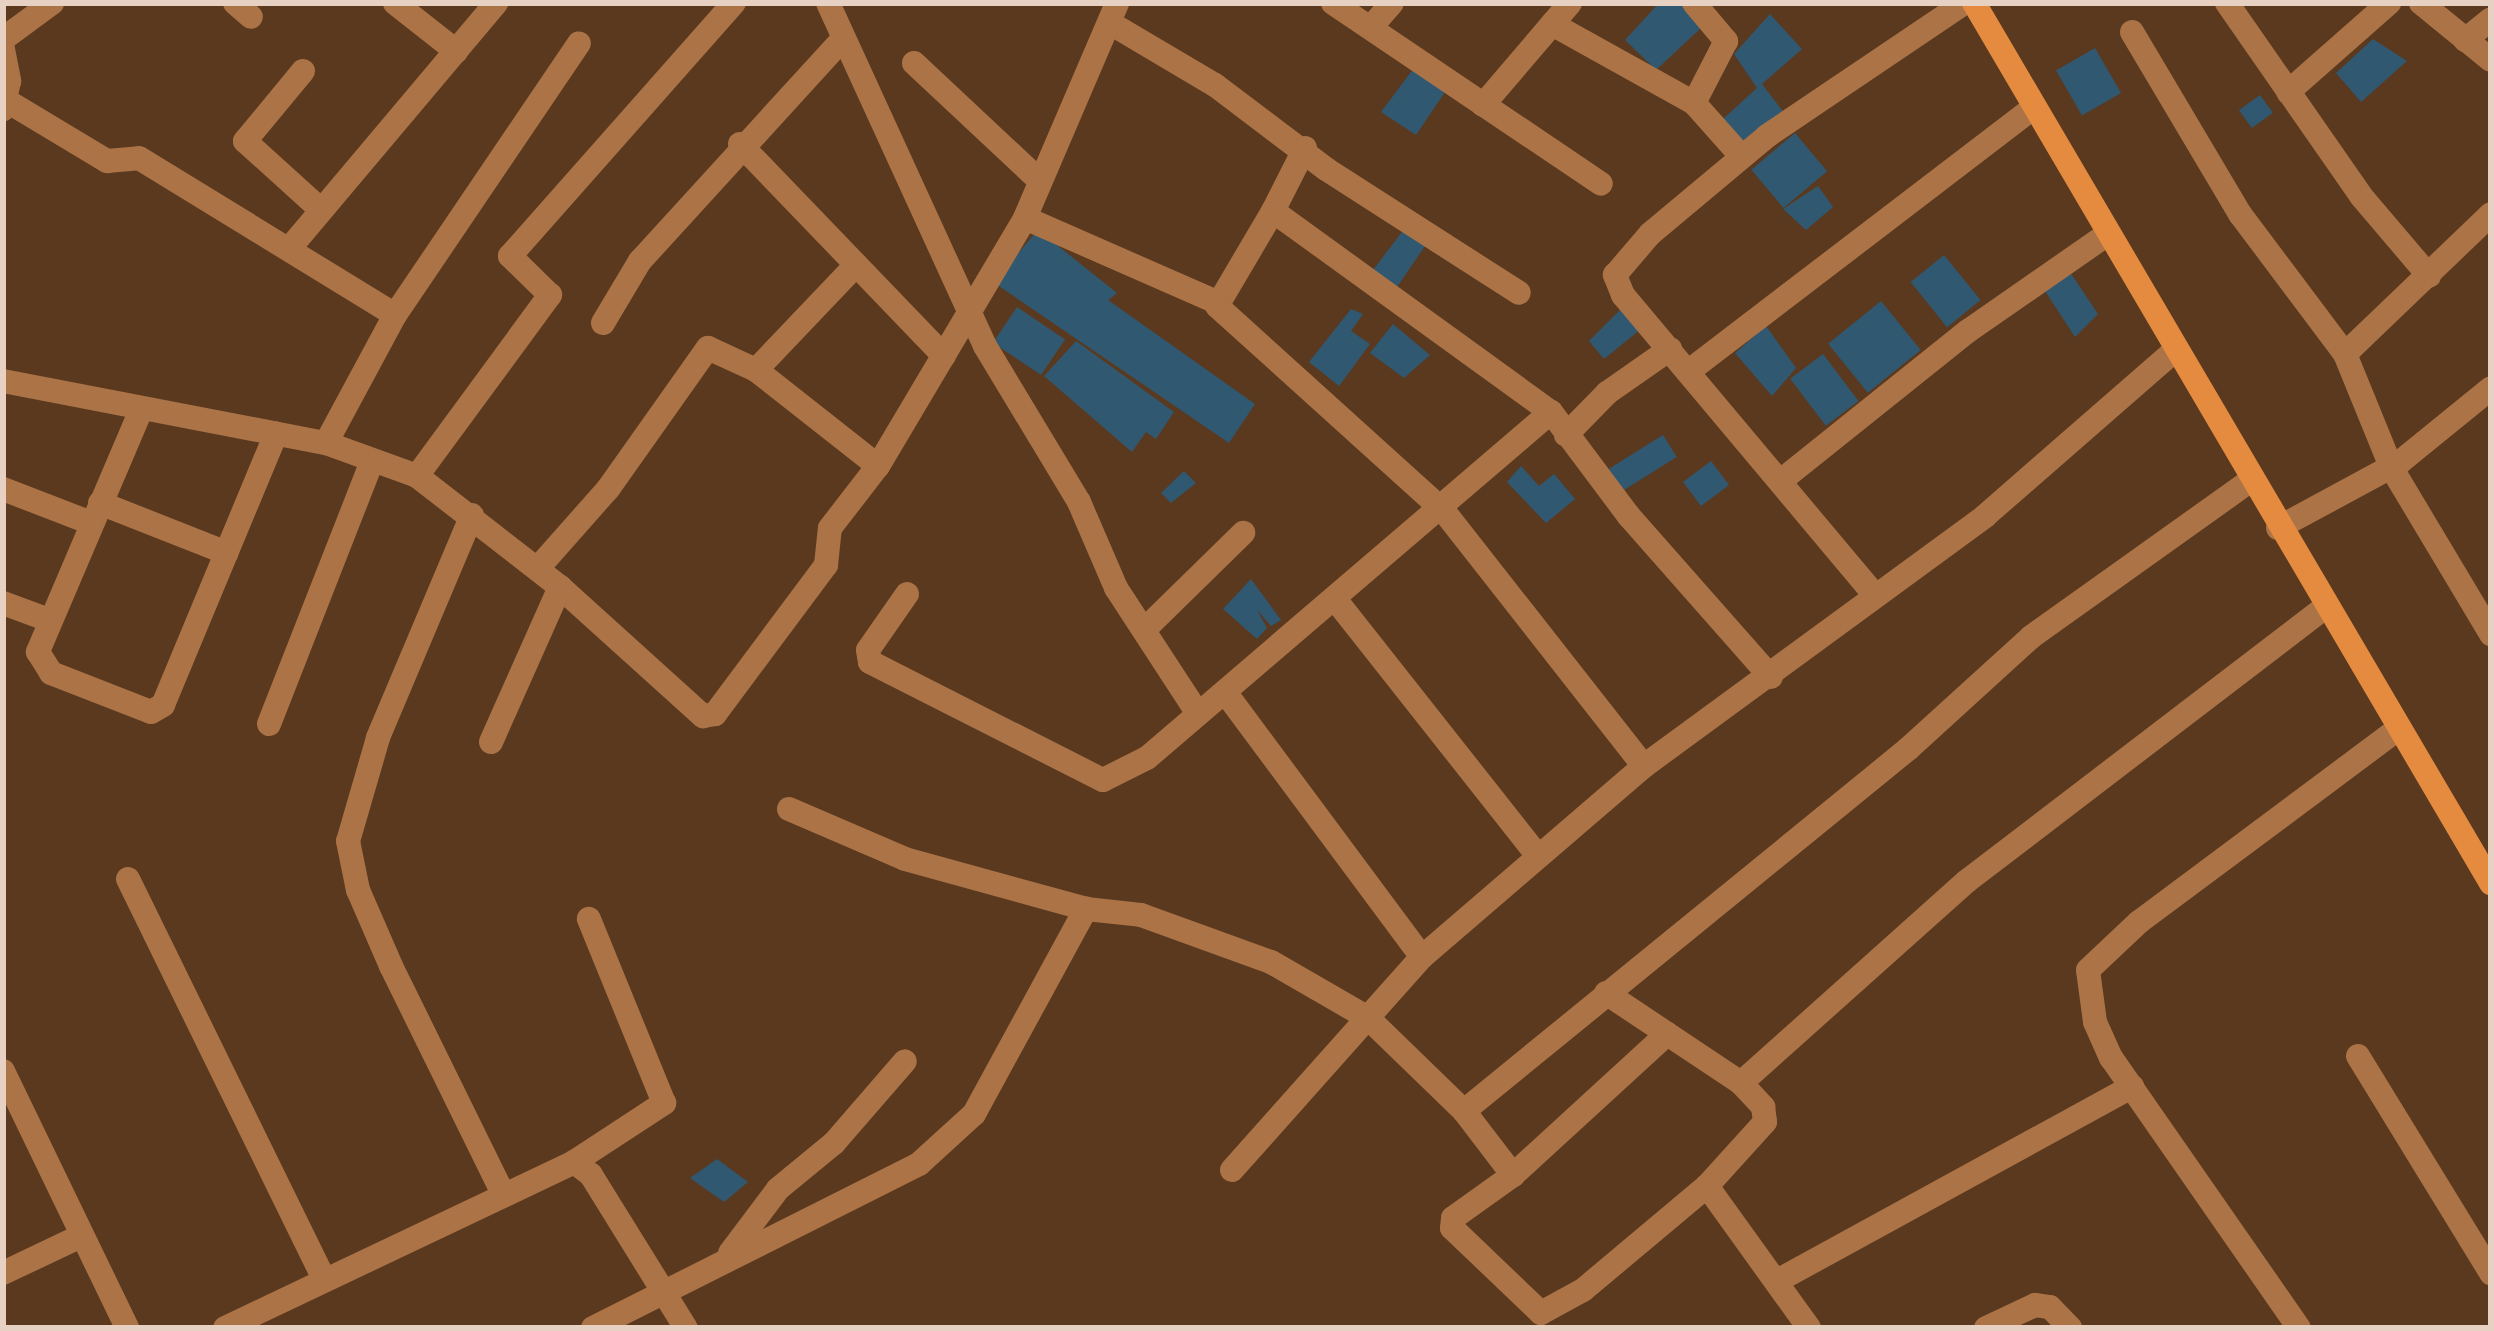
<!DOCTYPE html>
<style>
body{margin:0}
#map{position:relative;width:2494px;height:1331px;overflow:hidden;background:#5a391f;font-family:Mulish,sans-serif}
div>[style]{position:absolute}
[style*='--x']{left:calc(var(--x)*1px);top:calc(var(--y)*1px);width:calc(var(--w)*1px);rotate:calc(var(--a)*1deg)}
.building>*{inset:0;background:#305871;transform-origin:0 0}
.street>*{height:24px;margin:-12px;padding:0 12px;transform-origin:12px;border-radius:12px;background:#ab7346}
.secondary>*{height:24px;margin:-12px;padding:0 12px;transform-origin:12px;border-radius:12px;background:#e48b3f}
span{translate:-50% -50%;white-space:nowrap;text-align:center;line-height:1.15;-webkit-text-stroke:10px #4f2f14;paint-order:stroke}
.frame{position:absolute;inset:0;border:6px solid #e6d1c2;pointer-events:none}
</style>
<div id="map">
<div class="building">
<i style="clip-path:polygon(1659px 3px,1682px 3px,1702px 27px,1656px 70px,1625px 40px)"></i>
<i style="clip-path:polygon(1770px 14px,1802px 49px,1762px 84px,1785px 114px,1744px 144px,1723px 119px,1757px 88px,1734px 54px)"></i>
<i style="clip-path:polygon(2373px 39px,2407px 61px,2361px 102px,2336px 73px)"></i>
<i style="left:2095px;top:48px;width:52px;height:45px;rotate:60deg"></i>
<i style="clip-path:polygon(1417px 64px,1445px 92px,1416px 135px,1381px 112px)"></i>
<i style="left:2260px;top:95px;width:22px;height:26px;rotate:54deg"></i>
<i style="left:1795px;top:133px;width:50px;height:57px;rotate:50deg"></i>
<i style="clip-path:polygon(1818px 186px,1833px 207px,1806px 230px,1783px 209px)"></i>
<i style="clip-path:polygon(1405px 228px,1427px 243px,1397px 287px,1370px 274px)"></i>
<i style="clip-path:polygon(1038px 230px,1117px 293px,1108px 300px,1255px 404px,1229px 443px,993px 282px)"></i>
<i style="left:1944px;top:255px;width:58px;height:43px;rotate:51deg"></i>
<i style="clip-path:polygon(2070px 272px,2098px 314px,2075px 337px,2045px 291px)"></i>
<i style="left:1881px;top:301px;width:63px;height:68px;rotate:51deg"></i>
<i style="left:1017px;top:307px;width:58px;height:43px;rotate:34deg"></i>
<i style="clip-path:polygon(1622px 308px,1641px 329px,1604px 359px,1589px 341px)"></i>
<i style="clip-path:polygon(1351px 309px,1363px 314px,1351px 331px,1370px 344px,1339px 386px,1309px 362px)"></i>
<i style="clip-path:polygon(1393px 324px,1430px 355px,1404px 378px,1370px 353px)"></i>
<i style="clip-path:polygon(1766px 326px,1796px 368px,1772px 396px,1735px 353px)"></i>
<i style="clip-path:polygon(1076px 341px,1174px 412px,1156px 439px,1146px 432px,1132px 452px,1044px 376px)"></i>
<i style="left:1823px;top:354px;width:59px;height:41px;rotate:53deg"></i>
<i style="left:1663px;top:435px;width:26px;height:67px;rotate:58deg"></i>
<i style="left:1711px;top:461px;width:30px;height:35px;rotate:53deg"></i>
<i style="clip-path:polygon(1521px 466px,1539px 486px,1554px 474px,1575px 499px,1546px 523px,1507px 482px)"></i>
<i style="clip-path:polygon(1184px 471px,1196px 483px,1171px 503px,1161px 493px)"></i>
<i style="clip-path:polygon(1251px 579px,1281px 620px,1271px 626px,1257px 610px,1267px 628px,1257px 639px,1223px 609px)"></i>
<i style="clip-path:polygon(717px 1159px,748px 1182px,724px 1202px,690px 1178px)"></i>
</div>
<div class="street">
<i style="--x:235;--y:3;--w:21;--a:41"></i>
<i style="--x:395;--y:3;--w:78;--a:38.2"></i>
<i style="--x:828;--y:3;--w:377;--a:65.4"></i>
<i style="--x:985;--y:346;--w:182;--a:58.9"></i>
<i style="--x:1079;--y:502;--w:94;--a:66.7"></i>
<i style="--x:1116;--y:588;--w:150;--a:56.9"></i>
<i style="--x:1333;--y:3;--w:323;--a:34"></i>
<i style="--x:1694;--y:3;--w:50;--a:49.9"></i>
<i style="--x:1726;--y:41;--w:70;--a:117.3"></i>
<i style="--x:1694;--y:103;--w:72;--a:48.4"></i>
<i style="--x:2227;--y:3;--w:235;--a:55.2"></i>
<i style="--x:2361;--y:196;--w:105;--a:49.6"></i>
<i style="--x:2421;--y:3;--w:90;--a:39.2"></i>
<i style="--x:1110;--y:23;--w:122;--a:30.6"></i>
<i style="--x:1215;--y:85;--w:139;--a:37.1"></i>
<i style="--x:1326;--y:169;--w:229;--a:32.7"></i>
<i style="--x:1552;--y:24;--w:162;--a:29.1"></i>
<i style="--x:1372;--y:26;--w:30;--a:-49"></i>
<i style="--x:2132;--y:32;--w:212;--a:59.3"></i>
<i style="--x:2240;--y:214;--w:175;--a:53.1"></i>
<i style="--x:2345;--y:354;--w:202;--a:-43.8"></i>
<i style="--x:3;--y:39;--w:61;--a:-36.3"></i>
<i style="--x:2465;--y:40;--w:33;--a:-39"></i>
<i style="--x:3;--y:49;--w:33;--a:79"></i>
<i style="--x:9;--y:81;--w:29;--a:102"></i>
<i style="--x:914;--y:63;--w:173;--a:43.1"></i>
<i style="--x:303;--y:71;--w:91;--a:129.6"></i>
<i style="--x:245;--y:141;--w:100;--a:42.2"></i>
<i style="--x:2288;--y:92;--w:135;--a:-41.4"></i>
<i style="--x:7;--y:101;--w:117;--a:31"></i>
<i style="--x:107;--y:161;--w:32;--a:-5"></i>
<i style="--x:139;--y:158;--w:300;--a:31.5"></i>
<i style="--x:1483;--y:105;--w:134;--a:-49.5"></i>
<i style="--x:740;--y:144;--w:294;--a:46.1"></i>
<i style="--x:1305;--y:148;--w:71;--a:116.9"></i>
<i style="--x:1273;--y:211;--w:343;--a:35.9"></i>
<i style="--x:1551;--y:412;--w:129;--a:53.2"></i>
<i style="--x:1628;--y:515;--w:216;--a:48.6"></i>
<i style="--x:1273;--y:211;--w:110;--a:120.5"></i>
<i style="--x:1217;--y:306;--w:304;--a:42.1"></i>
<i style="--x:1443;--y:510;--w:325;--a:51.9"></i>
<i style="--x:1025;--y:218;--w:206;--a:23.7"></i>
<i style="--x:289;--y:249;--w:322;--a:-49.9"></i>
<i style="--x:856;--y:265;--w:145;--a:133.6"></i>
<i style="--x:756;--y:370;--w:155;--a:38.2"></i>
<i style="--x:603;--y:323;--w:72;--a:-59.2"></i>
<i style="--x:640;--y:261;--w:301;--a:-47.6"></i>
<i style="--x:2345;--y:354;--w:122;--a:67.8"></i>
<i style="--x:2391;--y:467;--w:195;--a:59.1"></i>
<i style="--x:1689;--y:371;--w:433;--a:-37.4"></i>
<i style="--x:3;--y:381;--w:329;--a:10.9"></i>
<i style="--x:326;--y:443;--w:97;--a:19.9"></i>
<i style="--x:417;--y:476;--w:181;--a:37.8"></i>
<i style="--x:560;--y:587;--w:193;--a:42.1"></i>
<i style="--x:703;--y:716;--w:12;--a:-9"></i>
<i style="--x:715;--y:714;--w:186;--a:-53.3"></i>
<i style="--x:826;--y:565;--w:37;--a:-84"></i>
<i style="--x:830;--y:528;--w:78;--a:-52.3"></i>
<i style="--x:878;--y:466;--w:288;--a:-59.3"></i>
<i style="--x:1025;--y:218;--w:234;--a:-66.8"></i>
<i style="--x:141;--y:410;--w:263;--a:113.1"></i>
<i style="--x:38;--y:652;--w:25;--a:58"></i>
<i style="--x:51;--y:673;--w:107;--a:21.3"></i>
<i style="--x:151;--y:712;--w:14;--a:-30"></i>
<i style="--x:163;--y:705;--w:294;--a:-67.4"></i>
<i style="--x:1566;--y:435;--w:59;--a:-45.7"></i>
<i style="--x:1607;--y:393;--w:77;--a:-34.9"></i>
<i style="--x:326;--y:443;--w:145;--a:-61.7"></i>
<i style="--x:395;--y:315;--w:328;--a:-55.9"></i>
<i style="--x:417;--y:476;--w:225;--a:-53.7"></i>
<i style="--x:550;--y:295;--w:56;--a:-135.7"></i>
<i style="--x:510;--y:256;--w:338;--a:-48.5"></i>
<i style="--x:1783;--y:479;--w:237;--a:-38.7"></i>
<i style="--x:1968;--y:331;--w:168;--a:-34.8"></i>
<i style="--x:3;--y:489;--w:94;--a:21.1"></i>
<i style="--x:100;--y:503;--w:136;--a:21.5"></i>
<i style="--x:472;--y:515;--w:242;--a:112.9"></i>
<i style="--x:378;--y:738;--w:107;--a:106.2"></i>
<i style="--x:348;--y:841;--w:50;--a:78.5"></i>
<i style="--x:358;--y:890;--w:83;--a:66.5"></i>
<i style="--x:391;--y:966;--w:254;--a:63.8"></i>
<i style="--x:2278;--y:528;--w:139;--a:-28.4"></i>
<i style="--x:2400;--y:462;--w:117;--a:-39.1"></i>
<i style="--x:538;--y:568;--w:106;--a:-48.5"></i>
<i style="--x:608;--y:489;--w:173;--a:-54.7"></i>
<i style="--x:708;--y:348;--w:53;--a:24.6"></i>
<i style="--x:1873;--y:593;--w:389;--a:-130"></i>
<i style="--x:1623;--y:295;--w:22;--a:-112"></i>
<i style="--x:1615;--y:275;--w:54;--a:-49.5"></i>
<i style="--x:1650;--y:234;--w:153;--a:-39.9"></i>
<i style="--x:1767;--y:136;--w:238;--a:-34"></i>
<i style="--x:907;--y:594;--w:68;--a:124.9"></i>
<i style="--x:868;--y:650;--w:12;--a:81"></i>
<i style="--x:870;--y:662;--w:261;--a:26.9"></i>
<i style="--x:1103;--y:780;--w:49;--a:-26.6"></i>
<i style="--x:1147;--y:758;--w:532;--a:-40.58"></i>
<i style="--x:1335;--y:599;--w:328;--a:51.7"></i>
<i style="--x:3;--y:603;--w:49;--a:20.3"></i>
<i style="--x:1144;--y:630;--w:139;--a:-44.4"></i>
<i style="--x:1225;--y:692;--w:330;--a:53.4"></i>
<i style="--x:269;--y:724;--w:282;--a:-68.6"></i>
<i style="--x:491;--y:742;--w:170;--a:-66"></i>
<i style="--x:789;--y:809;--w:126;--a:23.3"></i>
<i style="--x:905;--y:859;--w:188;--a:15.4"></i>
<i style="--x:1086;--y:909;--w:55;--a:6.2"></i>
<i style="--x:1141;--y:915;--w:138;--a:19.9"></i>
<i style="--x:1271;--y:962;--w:112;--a:30"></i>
<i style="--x:1368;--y:1018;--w:134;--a:44.1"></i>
<i style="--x:1464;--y:1111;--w:81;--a:52.6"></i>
<i style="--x:128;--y:879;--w:445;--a:63.9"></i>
<i style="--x:1606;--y:993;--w:162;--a:33.7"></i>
<i style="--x:1741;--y:1083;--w:33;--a:47"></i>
<i style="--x:1763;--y:1107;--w:15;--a:82"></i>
<i style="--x:1765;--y:1122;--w:86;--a:132.2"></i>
<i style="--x:1707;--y:1186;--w:162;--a:140"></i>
<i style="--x:1583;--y:1290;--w:48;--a:151.3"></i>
<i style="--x:1541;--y:1313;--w:123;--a:-136.3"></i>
<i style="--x:1452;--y:1228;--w:10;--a:-84"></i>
<i style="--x:1453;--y:1218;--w:74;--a:-35.6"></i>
<i style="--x:1513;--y:1175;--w:209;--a:-42.5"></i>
<i style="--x:2358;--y:1056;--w:255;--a:58.5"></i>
<i style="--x:3;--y:1071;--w:285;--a:64.2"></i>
<i style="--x:1741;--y:1083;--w:303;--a:-41.8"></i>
<i style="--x:1967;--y:881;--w:451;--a:-37.4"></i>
<i style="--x:1464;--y:1111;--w:573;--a:-39.19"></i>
<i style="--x:1908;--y:749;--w:166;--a:-42.3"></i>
<i style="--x:2031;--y:637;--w:269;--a:-35.5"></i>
<i style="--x:574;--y:1162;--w:108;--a:-33.2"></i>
<i style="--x:664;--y:1103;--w:199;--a:-112.2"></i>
<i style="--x:1232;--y:1170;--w:285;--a:-48.3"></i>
<i style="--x:1422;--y:957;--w:293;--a:-40.7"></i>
<i style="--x:1644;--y:766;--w:423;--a:-36.2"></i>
<i style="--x:1985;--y:516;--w:251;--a:-41.1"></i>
<i style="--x:1707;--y:1186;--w:175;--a:54.3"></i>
<i style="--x:730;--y:1253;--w:80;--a:-53.1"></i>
<i style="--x:778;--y:1189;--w:72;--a:-39.4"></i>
<i style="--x:834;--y:1143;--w:108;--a:-49.1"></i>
<i style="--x:3;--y:1273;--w:86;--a:-25.4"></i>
<i style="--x:1777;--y:1281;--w:405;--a:-28.7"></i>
<i style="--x:225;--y:1328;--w:386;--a:-25.4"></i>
<i style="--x:574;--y:1162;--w:21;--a:37"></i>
<i style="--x:591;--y:1175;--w:180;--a:58.2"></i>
<i style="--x:593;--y:1328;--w:365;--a:-26.7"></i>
<i style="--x:919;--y:1164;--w:74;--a:-42.3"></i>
<i style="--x:974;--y:1114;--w:234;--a:-61.4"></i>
<i style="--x:1986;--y:1328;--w:54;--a:-25.1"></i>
<i style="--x:2035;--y:1305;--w:15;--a:8"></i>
<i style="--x:2050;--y:1307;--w:29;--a:46"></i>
<i style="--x:2299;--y:1328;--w:329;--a:-124.8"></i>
<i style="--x:2111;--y:1058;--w:39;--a:-114"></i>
<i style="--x:2095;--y:1022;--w:52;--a:-97.7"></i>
<i style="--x:2088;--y:970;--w:70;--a:-43.3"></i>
<i style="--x:2139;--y:922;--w:323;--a:-36.7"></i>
</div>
<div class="secondary">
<i style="--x:1974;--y:3;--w:1021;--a:59.57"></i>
</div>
<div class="frame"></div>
</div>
